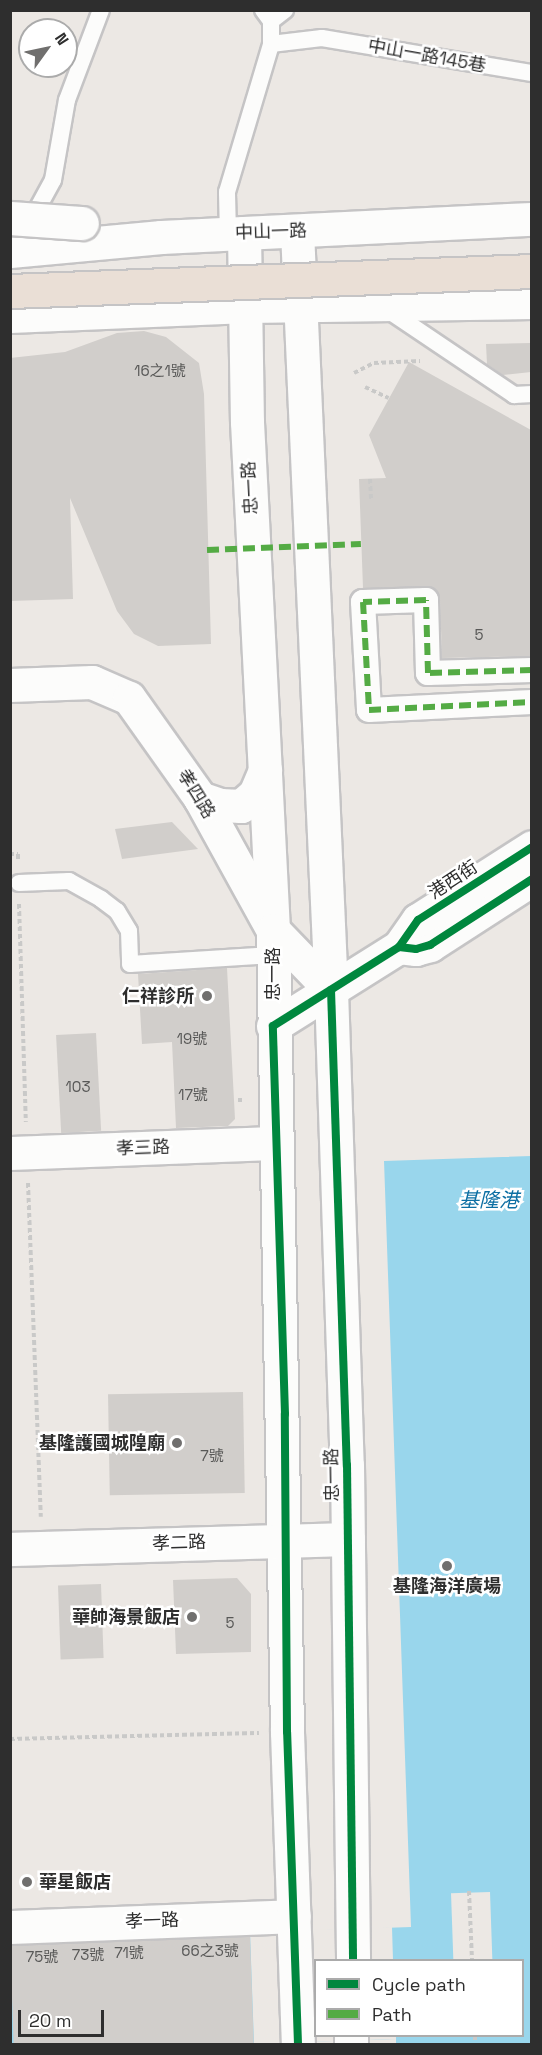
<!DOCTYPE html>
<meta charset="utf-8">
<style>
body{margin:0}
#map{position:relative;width:542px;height:2055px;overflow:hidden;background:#ece8e4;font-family:"Space Grotesk","Noto Sans TC",sans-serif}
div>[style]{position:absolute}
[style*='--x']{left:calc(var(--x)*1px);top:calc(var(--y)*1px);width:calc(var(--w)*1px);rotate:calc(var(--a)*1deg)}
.water>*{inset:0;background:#99d6ec}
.pier>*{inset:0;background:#ece8e4;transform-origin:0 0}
.building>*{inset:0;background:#d1cecb;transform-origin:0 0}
.path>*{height:4px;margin-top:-2px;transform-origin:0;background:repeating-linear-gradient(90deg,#c9c9c8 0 4.5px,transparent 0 7.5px)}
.roads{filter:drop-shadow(2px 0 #c5c4c5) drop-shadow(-2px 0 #c5c4c5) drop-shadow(0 2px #c5c4c5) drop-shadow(0 -2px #c5c4c5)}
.service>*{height:16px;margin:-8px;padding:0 8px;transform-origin:8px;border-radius:8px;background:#fcfcfb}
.pedestrian>*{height:24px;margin:-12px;padding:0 12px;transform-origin:12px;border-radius:12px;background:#fcfcfb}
.minor>*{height:33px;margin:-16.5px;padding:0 16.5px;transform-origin:16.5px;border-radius:16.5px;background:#fcfcfb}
.tertiary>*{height:33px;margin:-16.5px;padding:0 16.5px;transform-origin:16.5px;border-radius:16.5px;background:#fcfcfb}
.bridges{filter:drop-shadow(2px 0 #c5c4c5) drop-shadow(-2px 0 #c5c4c5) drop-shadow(0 2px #c5c4c5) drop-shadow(0 -2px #c5c4c5)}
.tertiary-bridge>*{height:33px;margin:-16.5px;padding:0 16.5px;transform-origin:16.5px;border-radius:16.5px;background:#fcfcfb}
.motorway-bridge>*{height:33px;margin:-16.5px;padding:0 16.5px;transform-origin:16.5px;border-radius:16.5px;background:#eadfd6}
.quiet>*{height:6px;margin-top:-3px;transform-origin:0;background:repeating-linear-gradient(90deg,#54ab44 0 12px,transparent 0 18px)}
.cycleway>*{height:8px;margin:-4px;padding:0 4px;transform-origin:4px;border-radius:4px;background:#00873e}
.dots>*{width:16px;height:16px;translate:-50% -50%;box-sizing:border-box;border:3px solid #fff;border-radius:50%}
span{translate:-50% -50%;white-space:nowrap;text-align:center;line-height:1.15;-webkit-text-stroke:5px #fff;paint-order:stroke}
.number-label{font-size:15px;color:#585857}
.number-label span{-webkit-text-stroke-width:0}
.street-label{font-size:18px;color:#2e2e2e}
.poi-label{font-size:18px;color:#2e2e2e;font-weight:700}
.right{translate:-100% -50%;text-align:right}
.left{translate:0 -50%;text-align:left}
.water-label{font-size:20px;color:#0d6fa3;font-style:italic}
.frame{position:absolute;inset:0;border:12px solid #2e2e2e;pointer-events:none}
.legend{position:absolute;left:314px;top:1959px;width:210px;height:78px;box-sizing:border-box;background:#fff;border:2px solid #ababab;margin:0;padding:8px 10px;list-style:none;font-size:18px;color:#2e2e2e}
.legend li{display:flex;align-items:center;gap:12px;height:30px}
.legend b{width:30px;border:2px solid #ababab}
.north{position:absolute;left:18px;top:18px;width:60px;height:60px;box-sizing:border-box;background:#fff;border:2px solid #ababab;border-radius:50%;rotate:57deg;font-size:16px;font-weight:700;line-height:24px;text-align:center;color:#2e2e2e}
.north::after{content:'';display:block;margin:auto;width:21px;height:27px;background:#706f6e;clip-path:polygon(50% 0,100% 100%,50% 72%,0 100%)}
.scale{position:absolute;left:18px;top:2010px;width:86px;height:27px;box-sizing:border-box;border:3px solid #2e2e2e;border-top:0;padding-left:8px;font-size:18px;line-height:21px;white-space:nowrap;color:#2e2e2e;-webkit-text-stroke:4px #fff;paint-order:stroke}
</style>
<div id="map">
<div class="water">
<i style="clip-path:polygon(evenodd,531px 1156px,531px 2044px,396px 2044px,396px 2039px,241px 2044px,11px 2044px,10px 1941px,411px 1927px,384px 1161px,531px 1156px,316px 1960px,522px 1960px,522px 2036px,316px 2036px,316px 1960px)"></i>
</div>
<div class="pier">
<i style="left:490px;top:1892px;width:68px;height:39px;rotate:88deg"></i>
<i style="clip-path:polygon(392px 1927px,393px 1960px,316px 1960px,316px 2036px,396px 2036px,396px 2039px,254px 2044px,250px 1932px)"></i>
</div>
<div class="building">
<i style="clip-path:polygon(144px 331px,166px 337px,199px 363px,204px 394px,211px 644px,158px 646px,134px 634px,117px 611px,70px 498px,73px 599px,10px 601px,10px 358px,65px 352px,117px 333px)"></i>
<i style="clip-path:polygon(531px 343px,531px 372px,503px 375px,487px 364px,486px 344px)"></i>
<i style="clip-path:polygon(409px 362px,531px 430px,531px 656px,442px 658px,440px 600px,433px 588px,363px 588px,359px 479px,386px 478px,369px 435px)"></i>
<i style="clip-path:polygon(172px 822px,198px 849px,122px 859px,115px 829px)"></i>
<i style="clip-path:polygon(227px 968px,235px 1119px,228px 1126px,176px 1128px,172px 1042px,142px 1044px,138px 974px)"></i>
<i style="left:96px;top:1033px;width:98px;height:40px;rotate:87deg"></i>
<i style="left:243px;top:1392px;width:101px;height:135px;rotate:89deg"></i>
<i style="clip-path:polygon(237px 1578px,251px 1594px,251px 1652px,176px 1654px,173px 1580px)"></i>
<i style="left:101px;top:1584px;width:74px;height:43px;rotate:88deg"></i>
<i style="left:250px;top:1936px;width:108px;height:240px;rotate:88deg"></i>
</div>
<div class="path">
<i style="--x:354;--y:373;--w:22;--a:-27"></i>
<i style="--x:374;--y:363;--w:46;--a:-2.5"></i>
<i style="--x:365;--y:387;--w:26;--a:25"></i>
<i style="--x:370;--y:479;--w:22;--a:87"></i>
<i style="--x:10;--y:854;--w:8;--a:0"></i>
<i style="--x:18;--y:854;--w:7;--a:90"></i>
<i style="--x:19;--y:904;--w:218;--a:88.2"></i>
<i style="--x:240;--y:1098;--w:4;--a:90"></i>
<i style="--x:28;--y:1183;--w:334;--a:87.8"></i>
<i style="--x:10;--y:1739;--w:249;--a:-1.4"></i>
<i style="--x:469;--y:1891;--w:69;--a:87.5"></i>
<i style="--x:475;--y:2036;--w:8;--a:90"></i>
</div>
<div class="roads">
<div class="service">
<i style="--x:263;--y:10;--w:14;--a:54"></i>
<i style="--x:271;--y:21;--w:18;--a:-38"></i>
<i style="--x:271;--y:21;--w:23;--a:90"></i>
<i style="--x:271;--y:44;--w:51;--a:-6.7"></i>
<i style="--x:322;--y:38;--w:213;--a:9.5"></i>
<i style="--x:29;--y:224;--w:50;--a:-61.4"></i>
<i style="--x:53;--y:180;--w:81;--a:-80.1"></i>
<i style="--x:67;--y:100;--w:96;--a:-69.3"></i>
<i style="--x:228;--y:234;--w:42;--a:-91.4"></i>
<i style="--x:227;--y:192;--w:154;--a:-73.4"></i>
<i style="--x:385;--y:308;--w:156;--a:34"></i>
<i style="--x:514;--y:395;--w:18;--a:-3"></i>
<i style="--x:19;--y:883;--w:50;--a:-2.3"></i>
<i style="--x:69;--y:881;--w:37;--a:29"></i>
<i style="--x:101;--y:899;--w:20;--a:37"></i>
<i style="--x:117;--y:911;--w:23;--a:59"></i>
<i style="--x:129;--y:931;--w:33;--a:88"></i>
<i style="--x:130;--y:964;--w:143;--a:-3.6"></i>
</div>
<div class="pedestrian">
<i style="--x:532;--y:670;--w:104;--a:178.3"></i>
<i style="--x:428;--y:673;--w:73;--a:-91.6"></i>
<i style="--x:426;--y:600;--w:63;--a:178.2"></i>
<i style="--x:363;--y:602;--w:108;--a:86.8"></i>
<i style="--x:369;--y:710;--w:163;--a:-2.8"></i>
</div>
<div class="minor">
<i style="--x:10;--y:685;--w:82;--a:-2.1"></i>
<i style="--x:92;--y:682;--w:40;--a:23.4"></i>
<i style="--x:129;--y:698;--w:123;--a:54.6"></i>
<i style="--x:200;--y:798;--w:151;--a:61.1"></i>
<i style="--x:273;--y:930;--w:83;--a:46"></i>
<i style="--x:10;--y:1153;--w:266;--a:-2.2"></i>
<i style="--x:10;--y:1927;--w:284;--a:-2.2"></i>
</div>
<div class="tertiary">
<i style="--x:297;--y:231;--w:760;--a:87.44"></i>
<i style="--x:331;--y:990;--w:475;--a:88.1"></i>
<i style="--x:347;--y:1465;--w:495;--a:89.3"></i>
<i style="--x:244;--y:233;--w:189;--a:89.1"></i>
<i style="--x:247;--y:422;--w:509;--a:87.07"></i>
<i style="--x:273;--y:930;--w:802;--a:89"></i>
<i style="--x:287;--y:1732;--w:312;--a:88"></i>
<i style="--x:10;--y:251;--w:152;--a:-5.3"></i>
<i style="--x:161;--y:237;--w:371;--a:-2.8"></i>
<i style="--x:10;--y:316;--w:237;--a:-2.4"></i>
<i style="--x:247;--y:306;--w:285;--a:-0.8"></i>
<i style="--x:200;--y:798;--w:21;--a:19"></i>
<i style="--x:220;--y:805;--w:21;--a:3"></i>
<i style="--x:241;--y:806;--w:18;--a:-41"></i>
<i style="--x:255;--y:794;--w:26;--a:-67"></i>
<i style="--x:399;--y:947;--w:17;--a:7"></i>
<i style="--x:416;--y:949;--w:15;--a:-16"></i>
<i style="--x:430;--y:945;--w:121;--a:-32.9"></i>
<i style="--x:273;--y:1026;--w:149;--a:-32.1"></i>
<i style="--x:399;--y:947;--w:33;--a:-55"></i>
<i style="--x:418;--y:920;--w:135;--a:-32.6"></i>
<i style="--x:10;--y:1549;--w:338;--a:-1.7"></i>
<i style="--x:351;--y:2044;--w:8;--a:-90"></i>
</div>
</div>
<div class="bridges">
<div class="tertiary-bridge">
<i style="--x:10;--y:218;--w:72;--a:4"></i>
</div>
<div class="motorway-bridge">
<i style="--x:10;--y:291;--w:522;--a:-2.19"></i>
</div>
</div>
<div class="quiet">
<i style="--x:207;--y:550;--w:154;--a:-2.2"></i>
<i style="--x:532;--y:670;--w:104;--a:178.3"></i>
<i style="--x:428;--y:673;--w:73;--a:-91.6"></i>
<i style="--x:426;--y:600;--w:63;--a:178.2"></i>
<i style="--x:363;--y:602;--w:108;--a:86.8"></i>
<i style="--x:369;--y:710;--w:163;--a:-2.8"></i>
</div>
<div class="cycleway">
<i style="--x:399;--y:947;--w:17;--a:7"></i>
<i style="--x:416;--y:949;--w:15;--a:-16"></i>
<i style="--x:430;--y:945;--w:121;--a:-32.9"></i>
<i style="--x:331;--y:990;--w:475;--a:88.1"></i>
<i style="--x:347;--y:1465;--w:495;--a:89.3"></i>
<i style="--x:298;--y:2044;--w:312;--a:-92"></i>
<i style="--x:287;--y:1732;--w:318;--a:-90.4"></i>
<i style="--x:285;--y:1414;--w:388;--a:-91.8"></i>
<i style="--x:273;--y:1026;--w:149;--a:-32.1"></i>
<i style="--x:399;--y:947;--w:33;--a:-55"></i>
<i style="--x:418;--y:920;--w:135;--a:-32.6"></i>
</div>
<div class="dots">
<i style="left:207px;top:996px;background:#706f6e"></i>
<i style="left:177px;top:1443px;background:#706f6e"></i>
<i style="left:447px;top:1566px;background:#706f6e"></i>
<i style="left:192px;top:1617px;background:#706f6e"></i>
<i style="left:27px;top:1882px;background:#706f6e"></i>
</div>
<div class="number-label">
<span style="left:160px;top:371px">16之1號</span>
<span style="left:479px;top:635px">5</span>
<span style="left:192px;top:1039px">19號</span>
<span style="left:78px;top:1087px">103</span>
<span style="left:193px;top:1095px">17號</span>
<span style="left:212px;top:1456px">7號</span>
<span style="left:230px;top:1623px">5</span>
<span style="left:210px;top:1951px">66之3號</span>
<span style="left:129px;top:1953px">71號</span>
<span style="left:88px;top:1955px">73號</span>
<span style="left:42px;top:1957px">75號</span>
</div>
<div class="street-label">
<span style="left:427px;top:56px;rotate:10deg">中山一路145巷</span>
<span style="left:271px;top:232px;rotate:-2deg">中山一路</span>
<span style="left:250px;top:488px;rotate:-93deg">忠一路</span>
<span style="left:196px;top:794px;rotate:58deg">孝四路</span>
<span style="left:453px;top:880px;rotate:-33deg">港西街</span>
<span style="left:273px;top:974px;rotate:-90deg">忠一路</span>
<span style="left:143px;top:1148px;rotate:-2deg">孝三路</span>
<span style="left:332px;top:1475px;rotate:-91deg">忠一路</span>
<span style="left:179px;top:1543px;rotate:-2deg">孝二路</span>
<span style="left:152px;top:1921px;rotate:-2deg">孝一路</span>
</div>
<div class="poi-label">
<span class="right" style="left:194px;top:996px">仁祥診所</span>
<span class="right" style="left:165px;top:1443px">基隆護國城隍廟</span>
<span style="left:447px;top:1586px">基隆海洋廣場</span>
<span class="right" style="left:180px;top:1617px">華帥海景飯店</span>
<span class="left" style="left:39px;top:1882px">華星飯店</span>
</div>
<div class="water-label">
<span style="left:489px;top:1200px">基隆港</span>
</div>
<div class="frame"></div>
<ul class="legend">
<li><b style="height:8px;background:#00873e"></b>Cycle path</li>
<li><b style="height:8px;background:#54ab44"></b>Path</li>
</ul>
<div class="north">N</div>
<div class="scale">20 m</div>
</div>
